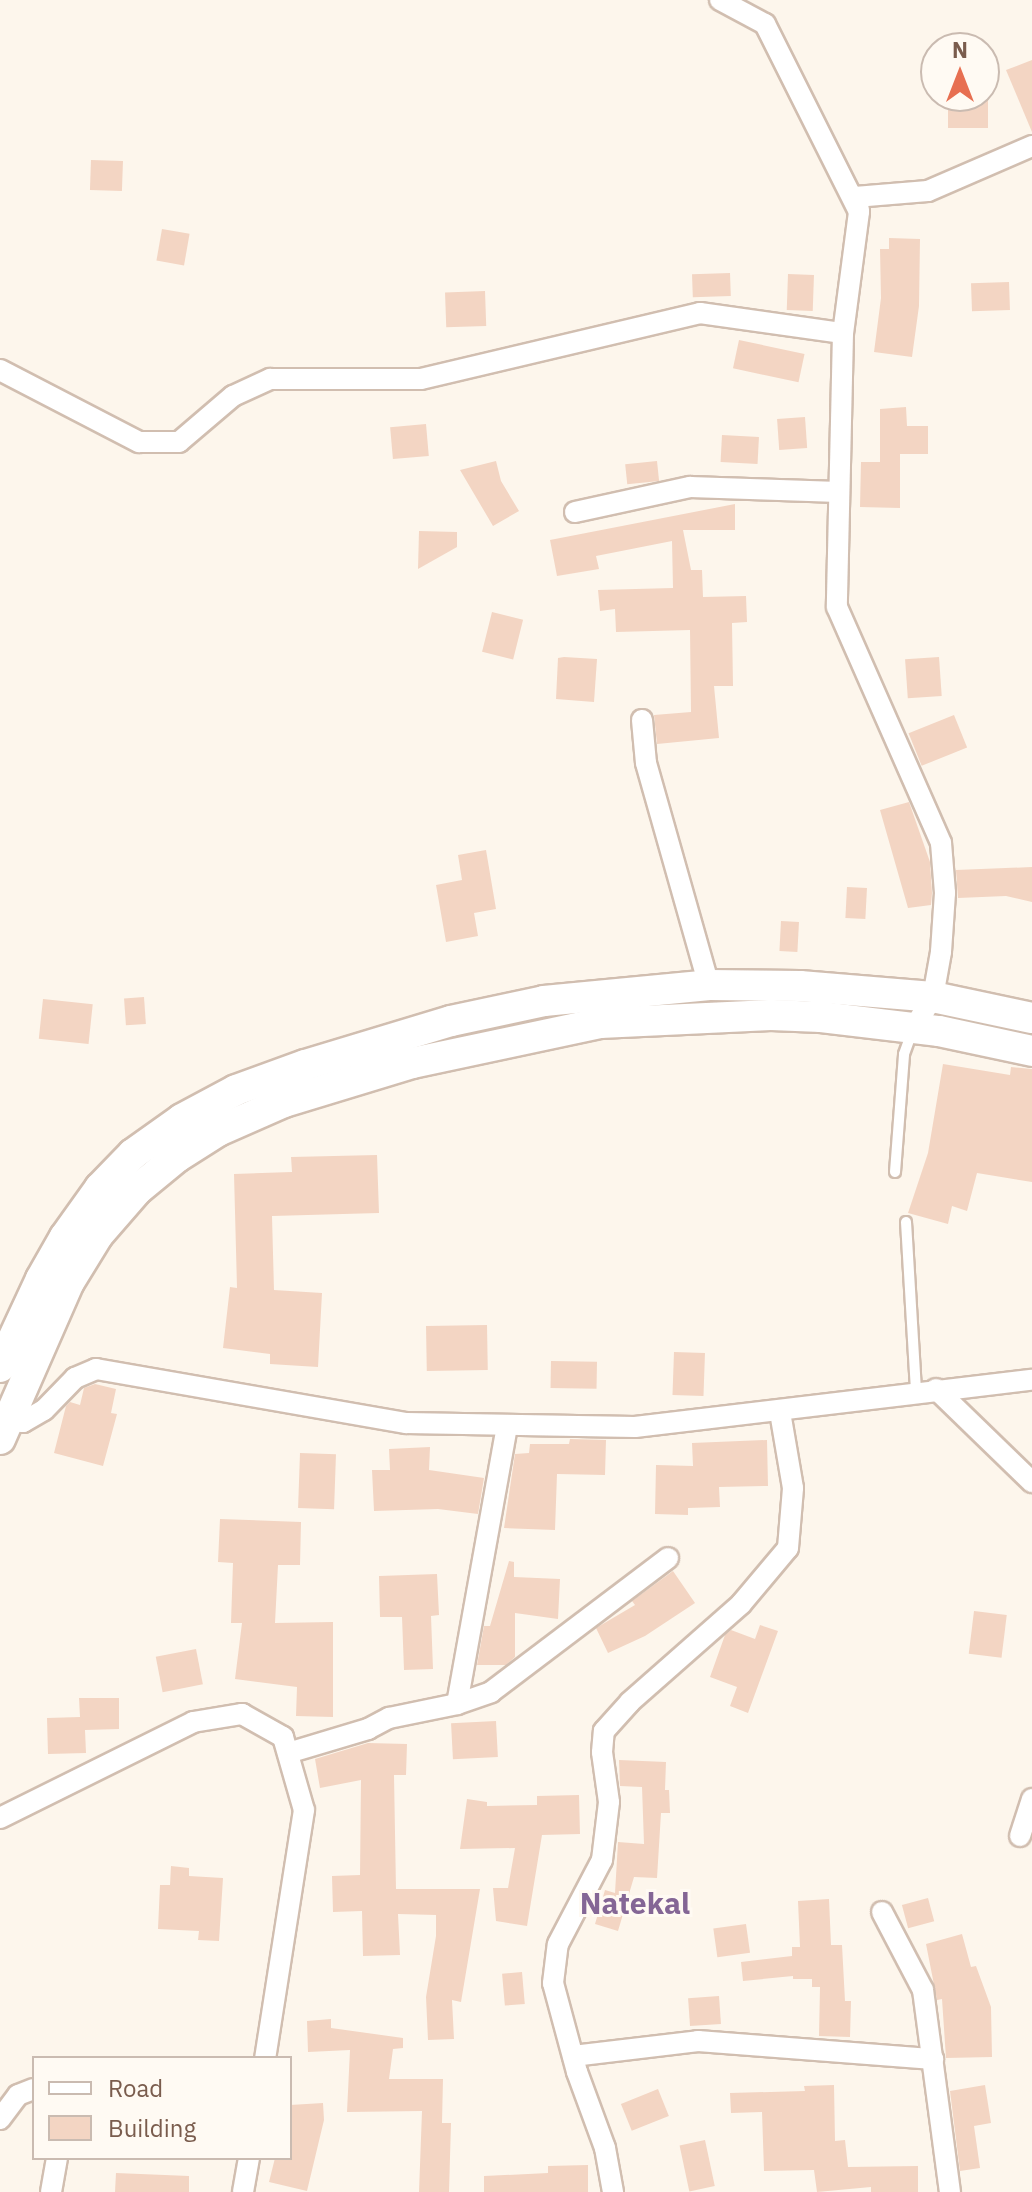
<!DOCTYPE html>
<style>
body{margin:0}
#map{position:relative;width:1032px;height:2192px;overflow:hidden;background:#fdf6ec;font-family:"IBM Plex Sans",sans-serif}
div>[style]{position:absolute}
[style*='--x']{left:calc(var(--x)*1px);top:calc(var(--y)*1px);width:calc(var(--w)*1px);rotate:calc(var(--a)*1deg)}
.building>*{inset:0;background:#f3d5c3;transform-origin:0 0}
.roads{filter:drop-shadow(2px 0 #d1beb0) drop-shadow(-2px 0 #d1beb0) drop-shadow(0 2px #d1beb0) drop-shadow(0 -2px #d1beb0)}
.lane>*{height:10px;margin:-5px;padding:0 5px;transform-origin:5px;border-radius:5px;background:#fff}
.street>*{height:20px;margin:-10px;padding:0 10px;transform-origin:10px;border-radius:10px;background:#fff}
.secondary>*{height:30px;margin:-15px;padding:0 15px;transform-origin:15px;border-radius:15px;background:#fff}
span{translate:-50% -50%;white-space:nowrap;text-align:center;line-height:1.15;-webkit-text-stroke:6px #fffaf3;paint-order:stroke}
.quarter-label{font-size:30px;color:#846695;font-weight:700}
.legend{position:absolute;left:32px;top:2056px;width:260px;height:104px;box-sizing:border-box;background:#fffaf3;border:2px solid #cabbb1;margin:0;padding:10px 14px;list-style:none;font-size:24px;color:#7a5c4d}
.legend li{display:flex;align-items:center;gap:16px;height:40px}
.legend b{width:40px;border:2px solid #cabbb1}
.north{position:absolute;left:920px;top:32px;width:80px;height:80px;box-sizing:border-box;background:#fffaf3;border:2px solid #cabbb1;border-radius:50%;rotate:0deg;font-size:22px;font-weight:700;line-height:32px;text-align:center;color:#7a5c4d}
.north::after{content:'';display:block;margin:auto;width:28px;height:36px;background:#e76f51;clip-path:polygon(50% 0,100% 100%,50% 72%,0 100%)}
</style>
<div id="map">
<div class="building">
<i style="clip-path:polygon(1032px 60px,1032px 132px,1006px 70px)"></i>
<i style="left:948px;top:96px;width:40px;height:32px"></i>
<i style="left:91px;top:160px;width:32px;height:30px;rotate:2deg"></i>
<i style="left:162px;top:229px;width:28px;height:32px;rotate:10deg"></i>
<i style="clip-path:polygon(889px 238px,920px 239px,919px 306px,912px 357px,874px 352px,881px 298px,880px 249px,889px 249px)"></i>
<i style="left:730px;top:273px;width:23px;height:38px;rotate:88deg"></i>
<i style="left:788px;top:274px;width:26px;height:36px;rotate:2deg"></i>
<i style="left:1009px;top:282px;width:28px;height:38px;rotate:88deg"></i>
<i style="left:485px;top:291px;width:35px;height:40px;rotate:88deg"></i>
<i style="left:739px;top:340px;width:67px;height:29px;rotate:12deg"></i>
<i style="clip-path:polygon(906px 407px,907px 426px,928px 426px,928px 454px,900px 454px,900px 508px,860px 507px,861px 462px,880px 462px,880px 409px)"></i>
<i style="left:805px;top:417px;width:31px;height:28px;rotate:86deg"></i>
<i style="left:426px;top:424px;width:32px;height:36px;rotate:85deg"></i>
<i style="left:722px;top:435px;width:37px;height:27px;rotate:3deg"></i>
<i style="clip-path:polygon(496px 461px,501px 481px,519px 511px,493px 526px,460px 470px)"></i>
<i style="left:657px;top:461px;width:20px;height:32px;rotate:84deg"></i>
<i style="clip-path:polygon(735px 504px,735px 530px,683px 530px,691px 570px,702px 570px,703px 597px,746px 596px,747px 622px,732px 623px,733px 686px,714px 686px,719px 738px,657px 744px,654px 715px,691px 712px,690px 630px,616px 632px,615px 609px,600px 611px,598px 590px,673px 588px,672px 541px,596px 556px,599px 569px,557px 576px,550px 540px)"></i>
<i style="clip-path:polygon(419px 531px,457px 532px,457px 547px,418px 569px)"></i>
<i style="left:492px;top:612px;width:32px;height:41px;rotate:14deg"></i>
<i style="clip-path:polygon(564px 657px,597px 659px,594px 702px,556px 699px,558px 658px)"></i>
<i style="left:939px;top:657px;width:39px;height:34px;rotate:86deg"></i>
<i style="left:954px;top:715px;width:35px;height:49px;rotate:68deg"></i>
<i style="clip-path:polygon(909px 802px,930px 862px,932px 893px,931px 905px,908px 908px,880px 810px)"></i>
<i style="clip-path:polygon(486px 850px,496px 909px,474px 913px,478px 936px,446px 942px,436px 885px,462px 880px,458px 855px)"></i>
<i style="clip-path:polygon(1032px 867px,1032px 902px,1006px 896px,958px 898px,956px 870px)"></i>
<i style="left:847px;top:887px;width:20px;height:31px;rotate:3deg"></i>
<i style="left:781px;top:921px;width:18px;height:30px;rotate:3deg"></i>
<i style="left:144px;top:997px;width:27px;height:20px;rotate:86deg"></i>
<i style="left:43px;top:999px;width:50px;height:40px;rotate:6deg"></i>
<i style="clip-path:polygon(943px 1064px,1010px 1075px,1011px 1067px,1032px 1069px,1032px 1182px,977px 1173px,967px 1211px,952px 1206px,948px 1224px,908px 1213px,928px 1153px)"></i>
<i style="clip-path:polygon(377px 1155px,379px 1213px,272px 1216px,274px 1290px,322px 1293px,318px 1367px,270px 1364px,270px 1354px,223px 1348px,230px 1287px,237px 1288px,234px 1174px,292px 1172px,291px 1157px)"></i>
<i style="left:487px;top:1325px;width:45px;height:61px;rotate:89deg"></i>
<i style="left:674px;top:1352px;width:31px;height:43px;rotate:2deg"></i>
<i style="left:551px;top:1361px;width:46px;height:27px;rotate:1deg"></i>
<i style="clip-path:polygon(95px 1384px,116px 1389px,111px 1413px,117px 1414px,103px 1466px,54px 1453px,66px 1406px,70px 1402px,80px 1405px,84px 1388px)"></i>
<i style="clip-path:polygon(570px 1439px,606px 1440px,605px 1475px,557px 1474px,555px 1530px,504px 1528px,515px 1454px,529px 1453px,530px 1444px,569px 1444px)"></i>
<i style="clip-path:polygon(767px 1440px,768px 1486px,719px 1487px,720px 1507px,688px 1508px,688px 1515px,655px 1514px,656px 1465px,693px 1466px,692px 1443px)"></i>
<i style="clip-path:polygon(430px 1447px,429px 1470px,484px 1478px,478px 1514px,438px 1509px,374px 1511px,372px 1470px,390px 1470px,389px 1449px)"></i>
<i style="left:300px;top:1453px;width:36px;height:55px;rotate:2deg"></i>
<i style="clip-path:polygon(220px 1519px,301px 1522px,300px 1565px,278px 1565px,275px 1623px,333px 1622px,333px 1717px,296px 1716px,297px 1687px,235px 1679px,242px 1623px,231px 1623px,233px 1563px,218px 1562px)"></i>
<i style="clip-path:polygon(509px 1561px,514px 1562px,514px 1577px,560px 1579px,558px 1619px,515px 1613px,515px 1657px,506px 1665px,477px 1665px,484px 1626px,490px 1626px)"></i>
<i style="clip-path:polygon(673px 1571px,695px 1603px,645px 1636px,608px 1653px,596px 1628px,635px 1605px,632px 1601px)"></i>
<i style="clip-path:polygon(437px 1574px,439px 1615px,431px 1616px,433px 1669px,404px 1670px,402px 1617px,380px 1617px,379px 1576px)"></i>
<i style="left:974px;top:1611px;width:33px;height:43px;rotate:7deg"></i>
<i style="clip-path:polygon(760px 1625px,778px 1631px,748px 1713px,730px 1706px,737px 1687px,710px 1677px,725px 1635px,731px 1630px,755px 1639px)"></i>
<i style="left:196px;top:1649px;width:36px;height:41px;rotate:79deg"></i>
<i style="clip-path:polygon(79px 1698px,119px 1698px,119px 1729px,85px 1730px,86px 1753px,48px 1754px,47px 1718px,80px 1717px)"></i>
<i style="left:496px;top:1721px;width:36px;height:45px;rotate:87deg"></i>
<i style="clip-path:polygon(368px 1743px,407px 1744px,406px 1775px,394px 1775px,396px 1889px,480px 1889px,461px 2002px,452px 2000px,454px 2039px,428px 2040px,426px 1997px,436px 1936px,436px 1915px,398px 1914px,400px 1955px,363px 1956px,362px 1911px,333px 1912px,332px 1876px,360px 1875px,361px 1780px,320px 1788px,315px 1759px)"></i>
<i style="clip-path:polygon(619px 1760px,666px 1762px,665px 1790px,669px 1790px,670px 1813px,661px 1813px,657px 1878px,634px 1877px,618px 1931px,595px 1924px,605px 1890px,615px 1893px,618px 1842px,644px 1844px,642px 1787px,620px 1786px)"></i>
<i style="clip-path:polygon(579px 1795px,580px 1834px,542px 1835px,527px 1926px,496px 1921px,493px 1888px,508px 1888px,515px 1848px,460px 1849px,467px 1799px,487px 1802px,487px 1806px,537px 1805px,537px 1796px)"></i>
<i style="clip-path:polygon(171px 1866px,189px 1868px,189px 1876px,223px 1878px,219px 1941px,198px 1940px,199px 1931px,158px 1929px,160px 1885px,170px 1885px)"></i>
<i style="left:928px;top:1898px;width:24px;height:27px;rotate:75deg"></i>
<i style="clip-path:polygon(829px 1899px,831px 1945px,842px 1945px,845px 2001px,851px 2001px,850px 2037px,819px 2036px,820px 1987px,812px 1987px,812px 1979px,793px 1979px,793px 1976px,743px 1981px,741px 1962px,792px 1956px,792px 1947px,800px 1947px,798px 1901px)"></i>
<i style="left:746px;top:1924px;width:29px;height:33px;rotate:82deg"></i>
<i style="clip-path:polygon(962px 1934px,971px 1967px,976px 1966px,991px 2007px,992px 2057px,946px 2058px,942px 1999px,937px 2000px,926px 1944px)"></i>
<i style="left:522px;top:1972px;width:32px;height:20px;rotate:85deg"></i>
<i style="left:719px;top:1996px;width:28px;height:31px;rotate:86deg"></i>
<i style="clip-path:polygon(331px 2019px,331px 2028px,403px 2038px,403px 2048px,393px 2049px,389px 2079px,443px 2079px,442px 2123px,451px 2123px,449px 2192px,419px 2192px,422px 2111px,347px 2112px,350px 2050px,308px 2052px,307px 2021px)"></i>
<i style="clip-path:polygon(834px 2085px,835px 2141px,845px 2140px,848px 2167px,918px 2166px,918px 2192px,871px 2192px,871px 2187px,817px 2192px,814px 2170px,764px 2171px,762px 2112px,731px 2113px,730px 2093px,805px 2091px,804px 2086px)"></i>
<i style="clip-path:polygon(985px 2085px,991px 2123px,974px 2126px,980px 2168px,960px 2171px,950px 2091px)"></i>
<i style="left:658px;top:2089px;width:29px;height:40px;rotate:68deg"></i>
<i style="clip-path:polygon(323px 2103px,324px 2120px,307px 2191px,269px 2182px,275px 2158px,290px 2158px,290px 2105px)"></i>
<i style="left:705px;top:2140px;width:47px;height:26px;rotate:78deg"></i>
<i style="clip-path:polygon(588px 2165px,588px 2192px,484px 2192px,484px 2176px,548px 2173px,548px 2166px)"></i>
<i style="clip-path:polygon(116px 2173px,189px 2176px,189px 2192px,115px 2192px)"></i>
</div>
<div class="roads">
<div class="lane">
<i style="--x:895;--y:1172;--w:118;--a:-85.6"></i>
<i style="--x:904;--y:1054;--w:23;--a:-70"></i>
<i style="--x:906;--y:1222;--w:169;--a:86.6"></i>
</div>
<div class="street">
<i style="--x:720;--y:0;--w:51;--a:28.1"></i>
<i style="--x:765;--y:24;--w:210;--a:63.4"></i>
<i style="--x:859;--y:212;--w:122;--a:97.5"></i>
<i style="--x:843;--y:333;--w:274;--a:91.3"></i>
<i style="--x:837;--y:607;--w:258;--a:66.2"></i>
<i style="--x:941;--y:843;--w:50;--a:85.4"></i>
<i style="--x:945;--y:893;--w:59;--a:93.9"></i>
<i style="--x:941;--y:952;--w:46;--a:100.1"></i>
<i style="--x:933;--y:997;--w:36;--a:122"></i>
<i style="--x:859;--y:210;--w:14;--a:-107"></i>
<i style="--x:855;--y:197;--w:73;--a:-4.7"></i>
<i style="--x:928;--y:191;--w:113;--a:-23.4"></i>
<i style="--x:0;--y:370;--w:157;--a:27.4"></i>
<i style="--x:139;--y:442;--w:40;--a:0"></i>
<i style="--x:179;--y:442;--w:71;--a:-40.4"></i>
<i style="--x:233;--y:396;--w:41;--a:-24.7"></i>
<i style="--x:270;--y:379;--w:151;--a:0"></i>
<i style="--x:421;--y:379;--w:287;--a:-13.3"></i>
<i style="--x:700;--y:313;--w:144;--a:8"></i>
<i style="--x:575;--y:512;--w:118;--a:-12.3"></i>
<i style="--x:690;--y:487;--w:149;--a:1.9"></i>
<i style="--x:642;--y:720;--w:43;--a:84.7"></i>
<i style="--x:646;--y:763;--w:231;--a:74.2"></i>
<i style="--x:936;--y:1389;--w:134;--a:44.1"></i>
<i style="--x:0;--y:1420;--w:23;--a:5"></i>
<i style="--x:23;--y:1422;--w:24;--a:-30"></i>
<i style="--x:44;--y:1410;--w:45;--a:-45.9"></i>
<i style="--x:75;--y:1378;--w:23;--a:-23"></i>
<i style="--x:96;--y:1369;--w:315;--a:9.9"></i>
<i style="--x:406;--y:1423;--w:229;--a:1"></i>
<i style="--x:635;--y:1427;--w:400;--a:-6.8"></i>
<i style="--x:457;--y:1704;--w:283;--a:-79.8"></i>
<i style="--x:288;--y:1753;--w:84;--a:-16.7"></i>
<i style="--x:368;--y:1729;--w:24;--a:-28"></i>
<i style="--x:389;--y:1718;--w:69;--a:-11.6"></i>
<i style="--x:457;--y:1704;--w:36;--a:-19"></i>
<i style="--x:491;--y:1692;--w:222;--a:-37.1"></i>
<i style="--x:0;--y:1818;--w:216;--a:-26.4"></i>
<i style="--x:193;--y:1722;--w:50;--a:-9.3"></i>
<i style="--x:242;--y:1714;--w:47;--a:29.3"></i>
<i style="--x:283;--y:1737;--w:76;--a:74"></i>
<i style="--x:304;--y:1810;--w:251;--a:98.9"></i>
<i style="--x:1020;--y:1836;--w:39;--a:-72"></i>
<i style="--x:882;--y:1912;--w:88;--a:62.3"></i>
<i style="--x:923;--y:1990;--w:204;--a:82.4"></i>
<i style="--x:573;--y:2056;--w:126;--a:-6.8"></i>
<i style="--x:698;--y:2041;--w:236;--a:4.4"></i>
<i style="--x:0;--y:2119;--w:30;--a:-53"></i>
<i style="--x:18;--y:2095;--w:17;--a:-21"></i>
<i style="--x:51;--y:2192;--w:35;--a:-80"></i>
<i style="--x:243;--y:2192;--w:35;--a:-80"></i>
<i style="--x:613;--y:2192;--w:45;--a:-100.3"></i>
<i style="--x:605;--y:2148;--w:81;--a:-110.2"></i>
<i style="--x:577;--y:2072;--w:92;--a:-105.1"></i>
<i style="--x:553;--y:1983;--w:39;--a:-83"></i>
<i style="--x:558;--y:1944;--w:95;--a:-62.4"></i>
<i style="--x:602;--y:1860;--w:58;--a:-83.1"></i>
<i style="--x:609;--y:1802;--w:50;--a:-98"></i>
<i style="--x:602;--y:1752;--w:21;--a:-85"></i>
<i style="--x:604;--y:1731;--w:39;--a:-48"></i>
<i style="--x:630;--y:1702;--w:148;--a:-41.4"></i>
<i style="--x:741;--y:1604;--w:73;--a:-50"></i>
<i style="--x:788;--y:1548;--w:60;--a:-85.2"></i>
<i style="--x:793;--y:1488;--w:77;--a:-99.7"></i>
</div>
<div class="secondary">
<i style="--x:0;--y:1367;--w:97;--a:-65"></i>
<i style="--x:41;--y:1279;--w:48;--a:-60.3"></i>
<i style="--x:65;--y:1237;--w:60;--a:-54.5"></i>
<i style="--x:100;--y:1188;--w:47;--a:-45.9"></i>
<i style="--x:133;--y:1154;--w:60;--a:-35.5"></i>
<i style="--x:182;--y:1119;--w:61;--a:-28.2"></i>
<i style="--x:236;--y:1090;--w:73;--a:-19.9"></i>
<i style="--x:305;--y:1065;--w:152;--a:-16.8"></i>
<i style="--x:451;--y:1021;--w:95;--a:-12.1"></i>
<i style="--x:544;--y:1001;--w:166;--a:-5.5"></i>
<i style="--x:709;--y:985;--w:91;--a:0.6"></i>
<i style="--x:800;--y:986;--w:133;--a:4.7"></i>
<i style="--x:933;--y:997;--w:101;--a:12"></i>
<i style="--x:0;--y:1439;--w:171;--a:-66.3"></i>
<i style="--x:69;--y:1282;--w:55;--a:-58.3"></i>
<i style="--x:98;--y:1235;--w:60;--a:-49.1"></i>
<i style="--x:137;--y:1190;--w:52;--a:-39.5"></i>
<i style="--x:177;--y:1157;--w:49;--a:-32.4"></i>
<i style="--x:218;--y:1131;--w:72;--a:-23.7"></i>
<i style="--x:284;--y:1102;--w:134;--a:-16.9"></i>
<i style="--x:412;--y:1063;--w:192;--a:-12"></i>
<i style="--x:600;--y:1023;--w:171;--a:-2.7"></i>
<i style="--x:771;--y:1015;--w:50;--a:2.3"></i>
<i style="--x:821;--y:1017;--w:119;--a:6.8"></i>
<i style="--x:939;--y:1031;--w:95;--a:12.1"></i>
</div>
</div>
<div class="quarter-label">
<span style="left:635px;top:1903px">Natekal</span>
</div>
<ul class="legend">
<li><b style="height:10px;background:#fff"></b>Road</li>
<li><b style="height:22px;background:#f3d5c3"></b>Building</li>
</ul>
<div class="north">N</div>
</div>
